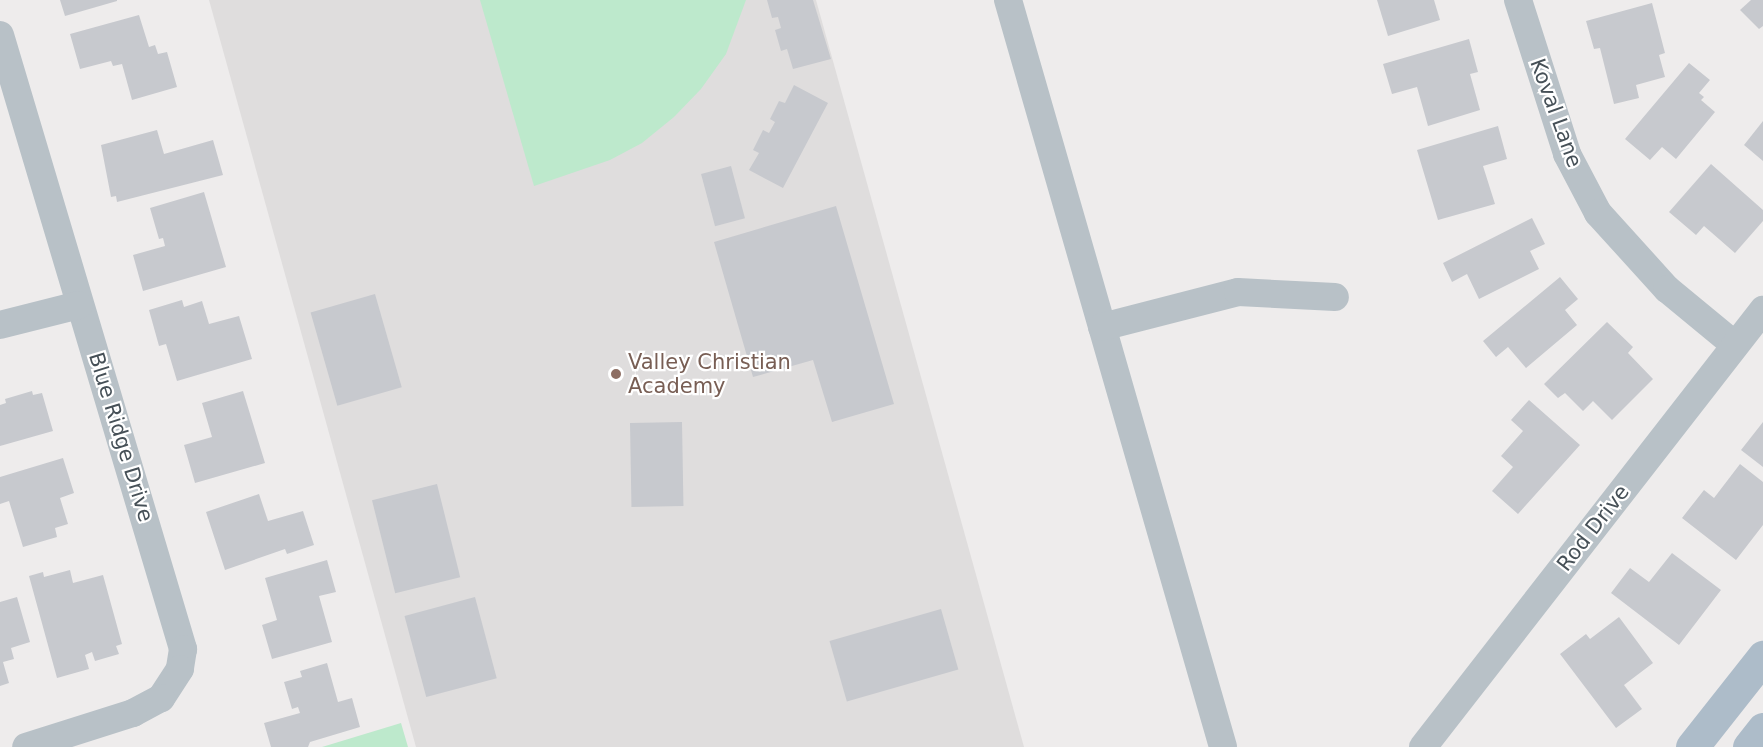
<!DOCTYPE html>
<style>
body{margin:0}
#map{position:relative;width:1763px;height:747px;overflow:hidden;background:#eeecec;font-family:"DejaVu Sans",sans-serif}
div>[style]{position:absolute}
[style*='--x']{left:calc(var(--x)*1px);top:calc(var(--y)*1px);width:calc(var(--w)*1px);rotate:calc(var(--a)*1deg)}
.education>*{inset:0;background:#dfdddd}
.green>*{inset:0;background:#bde9cc}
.building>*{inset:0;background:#c7c9ce;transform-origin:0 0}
.minor>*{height:28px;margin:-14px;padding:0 14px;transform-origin:14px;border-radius:14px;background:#b8c1c7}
.major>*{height:33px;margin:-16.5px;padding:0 16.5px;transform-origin:16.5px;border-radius:16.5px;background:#adbcc9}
.dots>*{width:16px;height:16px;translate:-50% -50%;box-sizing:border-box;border:3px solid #fff;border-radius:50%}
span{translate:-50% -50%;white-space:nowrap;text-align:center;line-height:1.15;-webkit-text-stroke:4.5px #fff;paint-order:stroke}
.street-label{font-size:21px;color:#465057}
.education-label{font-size:21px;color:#785e54}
.left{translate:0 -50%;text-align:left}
</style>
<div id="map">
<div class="education">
<i style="clip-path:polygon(209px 0,816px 0,1024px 747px,416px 747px)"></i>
</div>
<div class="green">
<i style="clip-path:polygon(480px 0,746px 0,726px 54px,701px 89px,674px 117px,642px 143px,610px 160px,534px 186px)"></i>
<i style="clip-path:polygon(401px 723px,408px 747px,322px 747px)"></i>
</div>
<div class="building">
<i style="clip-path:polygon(60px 0,117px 0,117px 1px,65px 16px)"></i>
<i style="clip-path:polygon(767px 0,813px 0,831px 59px,793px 69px,787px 49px,781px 51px,775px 30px,781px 28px,778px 17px,772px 18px)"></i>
<i style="clip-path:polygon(1377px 0,1434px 0,1440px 20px,1388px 36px)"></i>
<i style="clip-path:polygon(1751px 0,1763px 0,1763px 26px,1759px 29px,1740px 10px)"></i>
<i style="clip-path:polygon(1652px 3px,1665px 53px,1659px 55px,1665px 77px,1636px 85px,1639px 98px,1614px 104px,1600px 48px,1594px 49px,1586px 21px)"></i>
<i style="clip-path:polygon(139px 15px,149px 47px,155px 45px,158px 54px,167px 52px,177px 87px,132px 100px,122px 64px,113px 66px,111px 61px,80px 69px,70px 34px)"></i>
<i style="clip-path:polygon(1469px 39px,1478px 72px,1470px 74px,1480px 110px,1428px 126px,1417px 87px,1392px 94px,1383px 64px)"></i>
<i style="clip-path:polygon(1689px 63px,1710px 80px,1699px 93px,1704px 97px,1701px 100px,1715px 112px,1676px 159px,1662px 147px,1650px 160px,1625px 139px)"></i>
<i style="clip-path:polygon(794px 85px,828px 103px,783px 188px,749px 170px,759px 153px,753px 150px,763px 130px,769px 133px,775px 122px,770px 119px,779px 101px,785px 103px)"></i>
<i style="clip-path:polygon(1763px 121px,1763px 161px,1744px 145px)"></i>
<i style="clip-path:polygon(1498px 126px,1507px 159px,1483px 166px,1495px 204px,1438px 220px,1417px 150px)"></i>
<i style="clip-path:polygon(157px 130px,164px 154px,213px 140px,223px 175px,117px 202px,116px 196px,111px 197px,101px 145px)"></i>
<i style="clip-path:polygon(1711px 164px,1763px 210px,1763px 221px,1735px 253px,1704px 226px,1696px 235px,1669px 212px)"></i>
<i style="left:731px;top:166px;width:54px;height:31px;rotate:75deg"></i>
<i style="clip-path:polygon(204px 192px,226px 267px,143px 291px,133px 255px,165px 246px,163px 238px,159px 239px,150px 208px)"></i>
<i style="clip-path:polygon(836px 206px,894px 404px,832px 422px,813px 360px,753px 377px,714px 242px)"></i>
<i style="clip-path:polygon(1532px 218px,1545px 244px,1530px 251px,1539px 269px,1479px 299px,1467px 274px,1452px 282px,1443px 263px)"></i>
<i style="clip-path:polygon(1560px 277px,1578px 299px,1565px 310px,1577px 325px,1526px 368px,1508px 347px,1496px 357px,1483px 341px)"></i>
<i style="left:375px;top:294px;width:97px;height:67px;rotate:74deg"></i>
<i style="clip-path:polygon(182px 300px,184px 307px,202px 301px,209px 324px,239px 316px,252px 359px,177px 381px,166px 344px,159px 346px,149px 310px)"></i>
<i style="clip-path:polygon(1607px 322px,1633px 347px,1628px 353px,1653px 379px,1612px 420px,1593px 401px,1583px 411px,1565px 393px,1558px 398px,1544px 384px)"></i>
<i style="clip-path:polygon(32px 391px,33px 395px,42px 393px,53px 431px,0 446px,0 405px,6px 403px,5px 399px)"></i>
<i style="clip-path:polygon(243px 391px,265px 463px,195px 483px,184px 445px,212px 437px,202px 403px)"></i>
<i style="clip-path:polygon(1529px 400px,1580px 445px,1518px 514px,1492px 491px,1513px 467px,1501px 456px,1523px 431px,1511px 420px)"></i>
<i style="left:682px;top:422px;width:84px;height:52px;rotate:89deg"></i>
<i style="clip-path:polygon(1763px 422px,1763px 467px,1741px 450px)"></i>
<i style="clip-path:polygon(63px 458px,74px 493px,60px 498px,68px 524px,55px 528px,57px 537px,23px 547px,9px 501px,0 504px,0 477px)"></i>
<i style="clip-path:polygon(1740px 464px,1763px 482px,1763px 525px,1736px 560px,1682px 518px,1704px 490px,1714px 498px)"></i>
<i style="left:437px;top:484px;width:96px;height:67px;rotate:76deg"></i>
<i style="clip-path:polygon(259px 494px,268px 521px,303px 511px,314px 545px,287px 554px,285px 549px,225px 570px,206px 512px)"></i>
<i style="clip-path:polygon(1672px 553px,1721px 590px,1679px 645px,1611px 593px,1630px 568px,1649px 582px)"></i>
<i style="clip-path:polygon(327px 560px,336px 592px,319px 596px,332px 642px,272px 659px,262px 625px,277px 620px,265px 578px)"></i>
<i style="clip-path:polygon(70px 570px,73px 583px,103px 575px,122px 644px,116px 646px,119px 654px,95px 661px,92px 652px,85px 655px,89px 669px,57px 678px,29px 576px,43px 572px,44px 577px)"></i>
<i style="clip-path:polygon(17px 597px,30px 642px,11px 648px,14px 659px,3px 662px,9px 683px,0 686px,0 602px)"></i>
<i style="left:475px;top:597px;width:84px;height:73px;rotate:75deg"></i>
<i style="left:941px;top:609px;width:63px;height:116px;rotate:74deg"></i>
<i style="clip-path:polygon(1619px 617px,1653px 663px,1624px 685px,1642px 709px,1616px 728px,1560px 654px,1586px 634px,1590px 639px)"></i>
<i style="clip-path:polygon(327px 663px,338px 702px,352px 698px,360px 727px,310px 742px,308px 747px,271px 747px,264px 723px,300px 713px,298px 707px,292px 709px,284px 682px,302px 677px,300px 671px)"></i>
</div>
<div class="minor">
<i style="--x:1008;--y:0;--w:777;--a:73.94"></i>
<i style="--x:1518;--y:0;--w:162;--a:72.3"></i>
<i style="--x:1567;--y:154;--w:67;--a:62.3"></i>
<i style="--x:1598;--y:213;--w:103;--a:47.8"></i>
<i style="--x:1667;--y:289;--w:88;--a:39.5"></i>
<i style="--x:0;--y:35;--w:641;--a:73.4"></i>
<i style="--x:183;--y:649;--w:20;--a:99"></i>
<i style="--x:180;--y:669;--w:35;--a:123"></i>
<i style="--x:161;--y:698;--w:32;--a:152"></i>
<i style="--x:133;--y:713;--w:112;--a:162.4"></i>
<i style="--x:0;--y:325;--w:81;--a:-14.2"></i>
<i style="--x:1102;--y:327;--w:140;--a:-14.4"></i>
<i style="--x:1238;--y:292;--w:97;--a:3"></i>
<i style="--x:1423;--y:747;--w:554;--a:-52.12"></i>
</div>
<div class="major">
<i style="--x:1692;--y:747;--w:115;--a:-51.7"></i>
<i style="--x:1749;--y:747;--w:23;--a:-52"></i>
</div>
<div class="dots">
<i style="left:616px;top:374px;background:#8d6e63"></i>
</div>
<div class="street-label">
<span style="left:1556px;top:113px;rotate:70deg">Koval Lane</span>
<span style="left:121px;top:437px;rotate:73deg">Blue Ridge Drive</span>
<span style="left:1593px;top:528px;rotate:-52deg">Rod Drive</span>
</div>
<div class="education-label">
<span class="left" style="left:628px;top:374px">Valley Christian<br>Academy</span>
</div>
</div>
